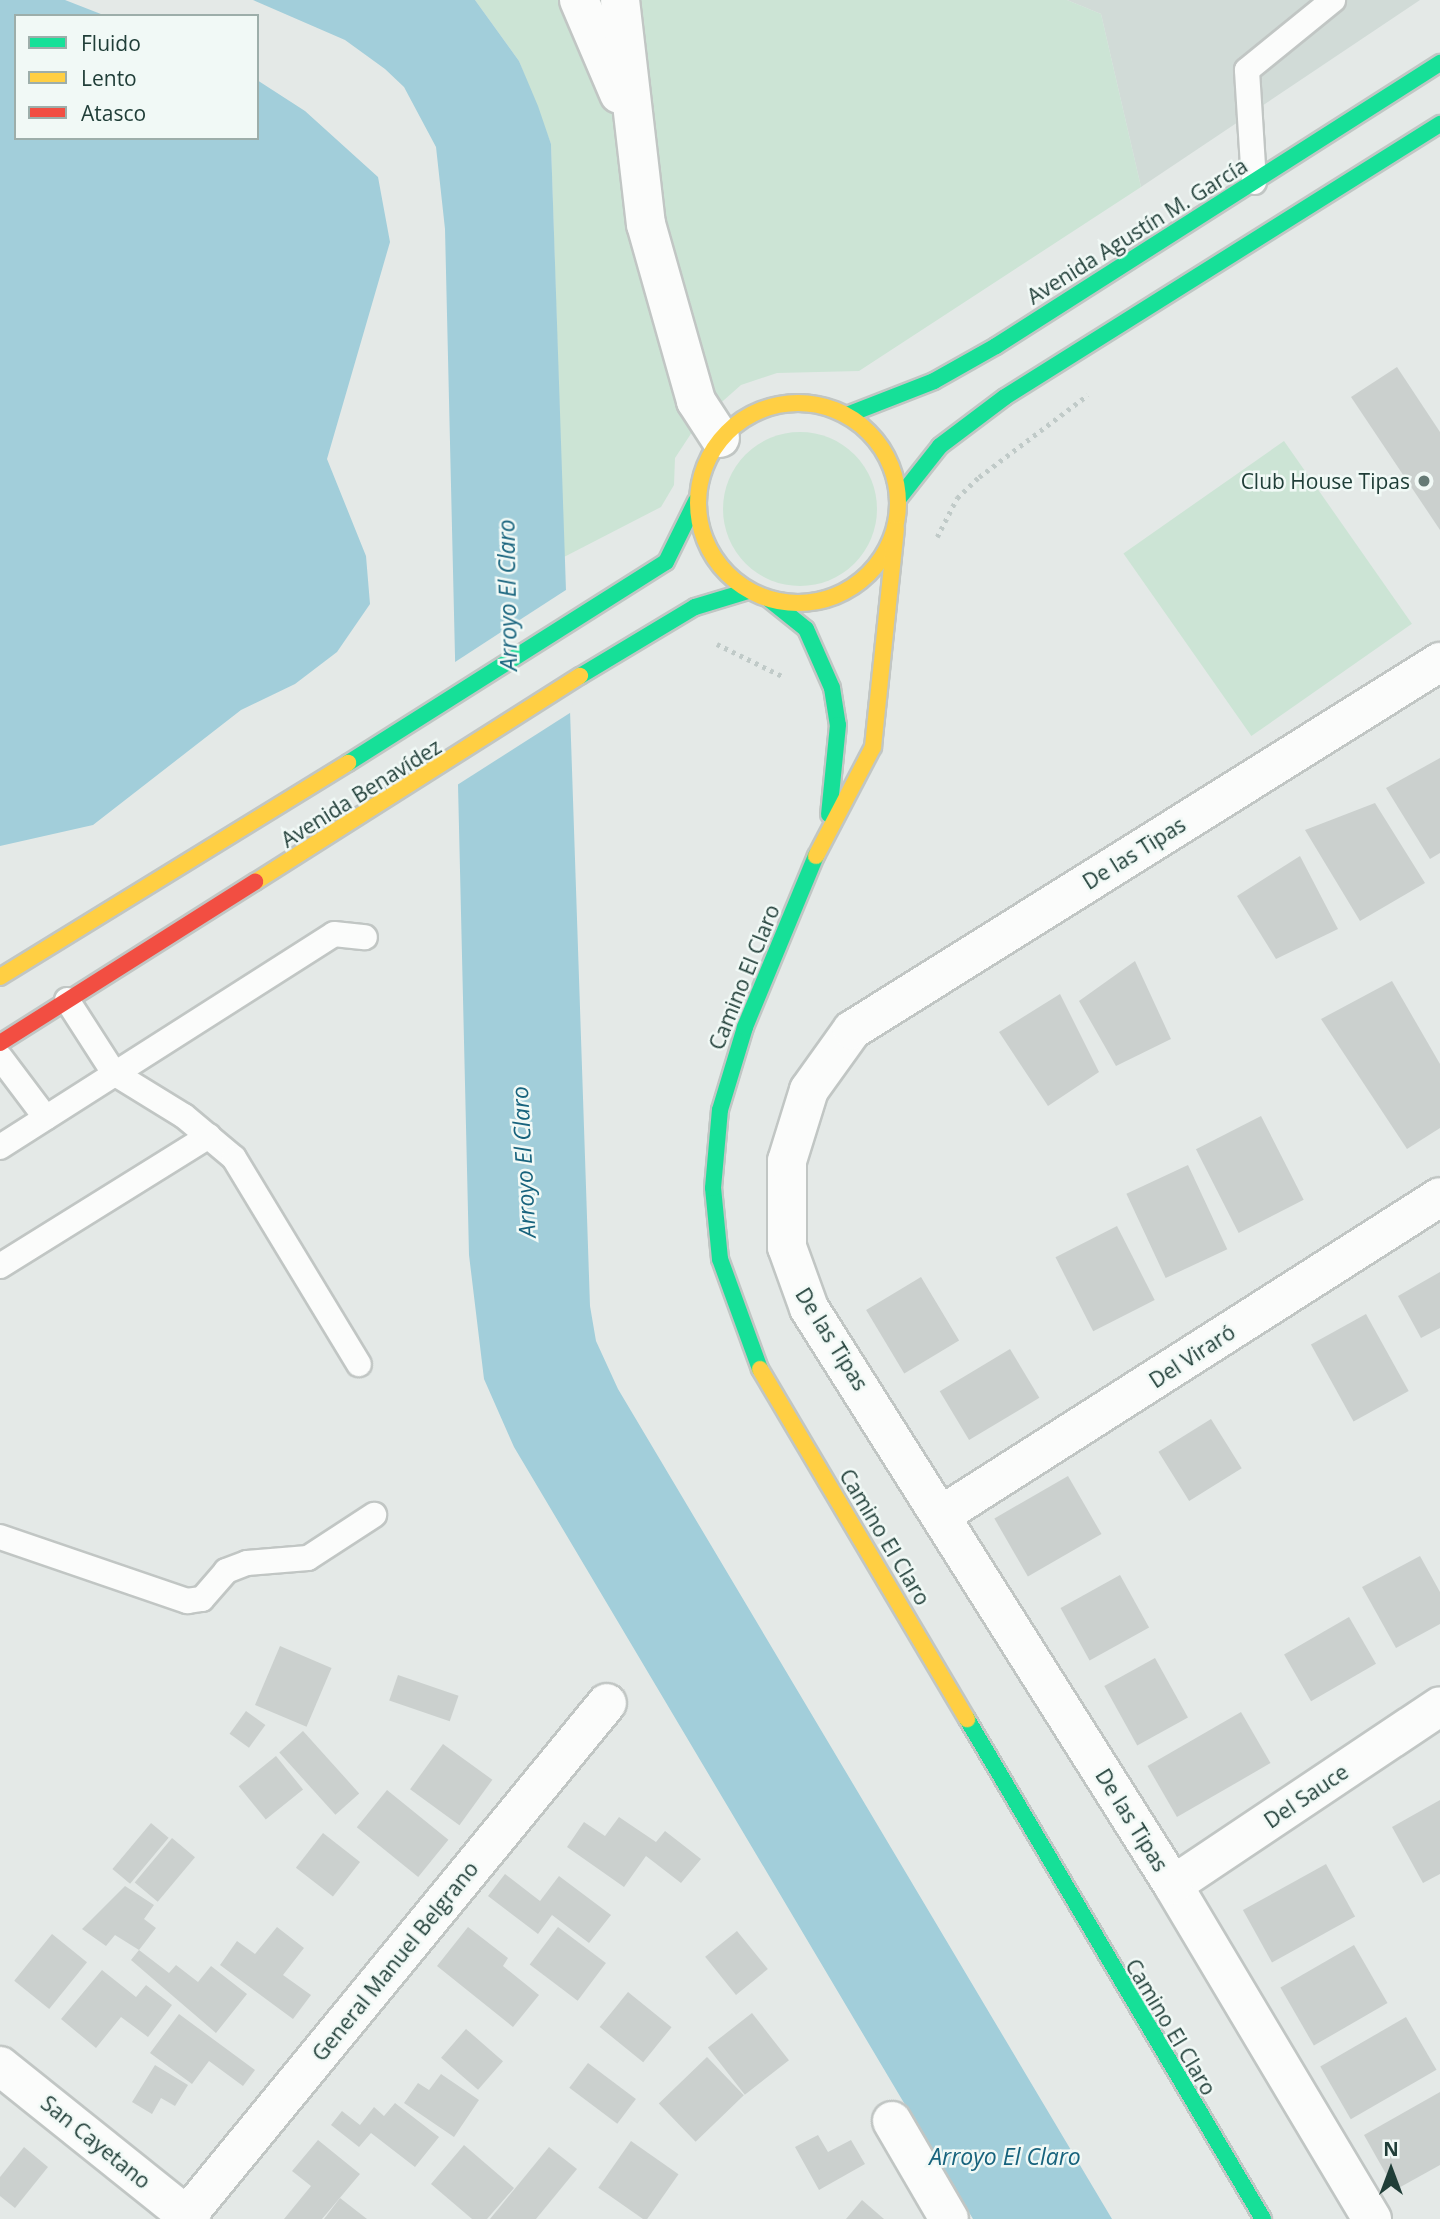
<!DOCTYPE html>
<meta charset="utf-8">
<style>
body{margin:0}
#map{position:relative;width:1440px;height:2219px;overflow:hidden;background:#e4e9e7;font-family:"Open Sans",sans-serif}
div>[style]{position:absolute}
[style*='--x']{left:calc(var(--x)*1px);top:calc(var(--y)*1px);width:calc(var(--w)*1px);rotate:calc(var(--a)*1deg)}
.built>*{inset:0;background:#d1dbd7}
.green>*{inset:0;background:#cce4d5;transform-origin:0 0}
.round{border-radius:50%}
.water>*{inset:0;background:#a2ceda}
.pier>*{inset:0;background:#e4e9e7}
.building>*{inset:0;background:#cbd0ce;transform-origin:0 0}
.path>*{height:4.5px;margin-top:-2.25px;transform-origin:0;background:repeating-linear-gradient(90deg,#c0cac8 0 3.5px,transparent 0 8.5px)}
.roads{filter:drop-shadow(2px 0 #c1c6c4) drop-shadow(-2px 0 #c1c6c4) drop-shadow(0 2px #c1c6c4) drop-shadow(0 -2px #c1c6c4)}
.lane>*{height:24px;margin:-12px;padding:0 12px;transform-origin:12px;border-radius:12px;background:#fbfcfb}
.street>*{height:38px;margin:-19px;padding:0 19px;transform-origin:19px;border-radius:19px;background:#fbfcfb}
.fast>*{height:16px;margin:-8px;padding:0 8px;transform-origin:8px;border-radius:8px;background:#16e098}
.slow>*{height:16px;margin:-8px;padding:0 8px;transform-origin:8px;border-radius:8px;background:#ffcf43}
.slow>.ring{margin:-8px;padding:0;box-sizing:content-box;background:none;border:16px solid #ffcf43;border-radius:50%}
.jam>*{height:16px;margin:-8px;padding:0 8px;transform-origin:8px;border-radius:8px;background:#f24e42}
.dots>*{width:19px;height:19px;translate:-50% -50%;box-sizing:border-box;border:4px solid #f1f9f6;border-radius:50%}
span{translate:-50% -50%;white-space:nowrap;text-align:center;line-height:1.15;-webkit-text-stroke:5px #f1f9f6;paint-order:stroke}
.street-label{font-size:21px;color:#203e38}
.poi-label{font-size:21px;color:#203e38}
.right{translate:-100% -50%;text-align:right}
.water-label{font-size:23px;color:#17637d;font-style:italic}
.legend{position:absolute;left:14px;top:14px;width:245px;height:126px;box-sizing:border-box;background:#f1f9f6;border:2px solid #9daeaa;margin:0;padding:9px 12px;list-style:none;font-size:21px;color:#203e38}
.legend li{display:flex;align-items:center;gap:14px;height:35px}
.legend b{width:35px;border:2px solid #9daeaa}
.north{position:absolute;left:1356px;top:2135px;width:70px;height:70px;-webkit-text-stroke:5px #f1f9f6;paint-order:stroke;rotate:0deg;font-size:19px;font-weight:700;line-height:28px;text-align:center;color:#203e38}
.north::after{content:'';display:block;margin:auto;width:24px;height:32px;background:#203e38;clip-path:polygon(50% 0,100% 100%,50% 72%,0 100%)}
</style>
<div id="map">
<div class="built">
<i style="clip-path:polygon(1067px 0,1420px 0,1141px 187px,1101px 14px)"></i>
</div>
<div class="green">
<i style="clip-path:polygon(475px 0,1067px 0,1101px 14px,1141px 187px,859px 371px,777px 373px,741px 385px,698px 423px,675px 458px,674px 485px,661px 507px,564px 557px,551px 144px,519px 61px)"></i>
<i class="round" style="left:723px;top:432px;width:154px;height:154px"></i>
<i style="left:1284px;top:441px;width:223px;height:196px;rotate:55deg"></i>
</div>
<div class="water">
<i style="clip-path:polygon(0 0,65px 0,106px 16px,16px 16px,16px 138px,257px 138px,257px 80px,305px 111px,378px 177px,390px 242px,327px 459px,366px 556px,370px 604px,337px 652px,295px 684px,241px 710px,93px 825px,0 846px)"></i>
<i style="clip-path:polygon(253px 0,475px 0,519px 61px,538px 106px,551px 144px,590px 1306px,596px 1341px,618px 1389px,1112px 2219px,973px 2219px,514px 1447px,484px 1379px,469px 1255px,445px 229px,436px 147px,404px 87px,385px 69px,345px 40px)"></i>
</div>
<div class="pier">
<i style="clip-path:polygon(569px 588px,573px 711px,454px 787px,452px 664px)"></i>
</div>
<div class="building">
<i style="clip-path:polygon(1397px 367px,1440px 432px,1440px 530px,1351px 397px)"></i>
<i style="clip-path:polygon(1440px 758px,1440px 853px,1430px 859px,1386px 788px)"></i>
<i style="clip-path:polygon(1375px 803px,1425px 883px,1360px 921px,1305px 830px)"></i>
<i style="clip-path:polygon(1300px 856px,1338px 929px,1276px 959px,1237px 896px)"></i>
<i style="clip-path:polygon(1135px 961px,1171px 1039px,1116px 1066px,1079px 1001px)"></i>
<i style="clip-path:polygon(1392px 981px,1440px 1064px,1440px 1128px,1407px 1149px,1321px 1019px)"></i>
<i style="clip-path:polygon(1060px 994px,1099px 1072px,1048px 1106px,999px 1032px)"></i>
<i style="left:1261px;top:1116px;width:94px;height:73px;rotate:63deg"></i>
<i style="left:1188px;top:1165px;width:93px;height:68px;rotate:65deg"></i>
<i style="left:1117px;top:1226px;width:83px;height:69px;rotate:63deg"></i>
<i style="clip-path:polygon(1440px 1272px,1440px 1328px,1421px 1338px,1398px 1296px)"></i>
<i style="left:921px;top:1277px;width:74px;height:64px;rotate:59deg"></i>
<i style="left:1366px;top:1314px;width:88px;height:63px;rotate:61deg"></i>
<i style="left:1010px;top:1349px;width:57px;height:82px;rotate:59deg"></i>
<i style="left:1211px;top:1419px;width:58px;height:62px;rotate:58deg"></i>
<i style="left:1068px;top:1476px;width:67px;height:85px;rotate:60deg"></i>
<i style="clip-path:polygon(1420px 1556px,1440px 1592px,1440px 1624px,1396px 1648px,1362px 1587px)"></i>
<i style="left:1120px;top:1575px;width:60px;height:68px;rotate:61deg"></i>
<i style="left:1349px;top:1617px;width:54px;height:75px;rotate:60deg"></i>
<i style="left:280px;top:1646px;width:56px;height:64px;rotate:23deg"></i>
<i style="left:1155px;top:1658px;width:68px;height:58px;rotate:61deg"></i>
<i style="left:398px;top:1675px;width:64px;height:27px;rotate:19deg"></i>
<i style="left:246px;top:1711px;width:24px;height:28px;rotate:36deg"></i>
<i style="left:1241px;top:1712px;width:59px;height:108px;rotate:60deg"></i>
<i style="left:303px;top:1731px;width:84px;height:32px;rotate:48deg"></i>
<i style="left:443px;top:1744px;width:61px;height:56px;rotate:36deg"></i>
<i style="left:276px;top:1756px;width:43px;height:48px;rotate:51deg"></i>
<i style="left:387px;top:1790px;width:79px;height:48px;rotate:39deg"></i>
<i style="clip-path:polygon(1440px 1800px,1440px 1874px,1423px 1883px,1392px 1827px)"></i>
<i style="clip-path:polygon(619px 1817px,656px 1842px,665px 1831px,701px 1859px,681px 1883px,646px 1856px,624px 1887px,567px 1847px,584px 1822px,605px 1836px)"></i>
<i style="left:151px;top:1823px;width:23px;height:60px;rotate:40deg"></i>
<i style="left:323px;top:1833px;width:47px;height:44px;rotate:38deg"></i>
<i style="left:172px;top:1838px;width:30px;height:58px;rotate:40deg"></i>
<i style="left:1326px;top:1864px;width:60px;height:95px;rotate:61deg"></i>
<i style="clip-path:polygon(505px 1874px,540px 1901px,559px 1876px,611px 1915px,589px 1943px,552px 1915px,538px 1934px,488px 1896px)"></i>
<i style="clip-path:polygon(125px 1886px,154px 1905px,144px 1919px,156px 1928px,139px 1950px,115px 1935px,106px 1946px,82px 1929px)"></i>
<i style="clip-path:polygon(277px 1927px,304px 1948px,283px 1975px,311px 1995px,293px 2019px,220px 1965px,237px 1941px,255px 1954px)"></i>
<i style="clip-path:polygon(468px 1927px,508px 1958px,503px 1966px,539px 1995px,513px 2027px,437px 1966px)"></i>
<i style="left:558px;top:1927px;width:60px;height:47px;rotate:37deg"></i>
<i style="left:737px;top:1931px;width:49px;height:41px;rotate:51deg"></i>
<i style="left:52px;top:1934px;width:45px;height:60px;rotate:39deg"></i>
<i style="left:1354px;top:1945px;width:67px;height:85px;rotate:60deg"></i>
<i style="clip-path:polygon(139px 1950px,169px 1973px,176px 1965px,198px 1982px,211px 1966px,247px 1994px,216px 2033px,131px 1960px)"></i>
<i style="clip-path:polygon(102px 1970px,136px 1997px,146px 1985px,172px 2005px,148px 2037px,121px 2017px,96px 2048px,61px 2019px)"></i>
<i style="left:628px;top:1992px;width:56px;height:45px;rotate:39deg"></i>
<i style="left:752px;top:2013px;width:60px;height:56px;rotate:52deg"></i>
<i style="clip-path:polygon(179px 2014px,255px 2070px,243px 2086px,209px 2061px,192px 2084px,150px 2053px)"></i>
<i style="left:1406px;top:2017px;width:61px;height:99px;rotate:60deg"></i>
<i style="left:466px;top:2029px;width:49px;height:38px;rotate:41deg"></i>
<i style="left:707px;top:2057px;width:53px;height:67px;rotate:46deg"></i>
<i style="left:588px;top:2063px;width:60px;height:31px;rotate:37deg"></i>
<i style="clip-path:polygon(155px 2065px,188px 2085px,175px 2106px,161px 2098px,152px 2114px,132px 2102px)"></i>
<i style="clip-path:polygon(441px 2074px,479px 2100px,454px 2137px,404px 2103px,418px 2083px,429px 2090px)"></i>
<i style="clip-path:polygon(1440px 2092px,1440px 2165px,1395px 2190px,1364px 2135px)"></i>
<i style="clip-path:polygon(395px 2103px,439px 2137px,415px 2167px,371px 2133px,359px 2147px,331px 2125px,342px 2111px,360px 2125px,374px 2107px,384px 2116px)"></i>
<i style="clip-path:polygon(818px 2135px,828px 2152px,851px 2140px,865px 2164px,819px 2190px,795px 2147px)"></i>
<i style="clip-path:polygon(318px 2140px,360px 2174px,322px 2219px,284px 2219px,311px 2186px,292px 2171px)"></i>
<i style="left:631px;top:2141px;width:58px;height:57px;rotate:35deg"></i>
<i style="clip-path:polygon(464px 2145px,514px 2188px,487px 2219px,472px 2219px,431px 2184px)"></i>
<i style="clip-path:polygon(24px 2147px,48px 2167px,15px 2208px,0 2196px,0 2177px)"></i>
<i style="clip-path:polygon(549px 2147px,577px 2169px,536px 2219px,490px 2219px)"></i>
<i style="clip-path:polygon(340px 2198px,367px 2219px,324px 2219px)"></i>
<i style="clip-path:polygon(862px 2200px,884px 2219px,846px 2219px)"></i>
</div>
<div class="path">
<i style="--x:937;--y:537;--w:44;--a:-62.9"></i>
<i style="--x:957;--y:498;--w:30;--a:-44"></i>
<i style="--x:979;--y:477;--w:136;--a:-37"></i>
<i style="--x:717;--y:644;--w:75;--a:26.2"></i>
</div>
<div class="roads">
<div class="lane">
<i style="--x:1254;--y:182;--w:112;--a:-93.6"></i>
<i style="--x:1247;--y:70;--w:111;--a:-39.1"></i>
<i style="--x:67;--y:1000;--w:87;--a:57.2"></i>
<i style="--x:114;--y:1073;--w:82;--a:31.6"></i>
<i style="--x:184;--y:1116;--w:65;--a:40"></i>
<i style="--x:234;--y:1158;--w:241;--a:58.8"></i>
<i style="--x:0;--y:1057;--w:76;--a:53"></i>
<i style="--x:0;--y:1147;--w:396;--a:-32.5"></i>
<i style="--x:334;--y:934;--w:31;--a:6"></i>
<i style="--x:0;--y:1266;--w:246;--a:-31.9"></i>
<i style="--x:0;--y:1537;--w:198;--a:18.9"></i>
<i style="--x:187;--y:1601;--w:15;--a:-8"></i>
<i style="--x:202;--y:1599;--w:37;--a:-49"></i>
<i style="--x:226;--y:1571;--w:22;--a:-21"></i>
<i style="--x:247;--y:1563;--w:61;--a:-4.7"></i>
<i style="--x:308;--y:1558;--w:79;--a:-33.1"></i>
</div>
<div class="street">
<i style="--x:579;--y:0;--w:102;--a:66.9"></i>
<i style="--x:620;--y:0;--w:226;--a:83.4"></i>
<i style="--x:646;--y:224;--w:184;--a:74.2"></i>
<i style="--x:696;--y:401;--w:44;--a:57"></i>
<i style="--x:943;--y:1514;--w:589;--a:-32.53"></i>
<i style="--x:1173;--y:1885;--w:321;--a:-33.8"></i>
<i style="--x:0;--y:2066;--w:245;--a:38.7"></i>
<i style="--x:892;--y:2121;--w:113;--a:59.8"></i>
<i style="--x:184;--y:2219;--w:667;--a:-50.66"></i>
<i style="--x:1372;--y:2219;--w:389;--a:-120.8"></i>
<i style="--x:1173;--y:1885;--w:682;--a:-122.25"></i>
<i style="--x:809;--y:1308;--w:65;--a:-109.8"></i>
<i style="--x:787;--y:1247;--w:86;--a:-90"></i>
<i style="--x:787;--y:1161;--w:74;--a:-72.8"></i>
<i style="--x:809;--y:1090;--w:74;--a:-54.4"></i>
<i style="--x:852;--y:1030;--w:694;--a:-32.04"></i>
</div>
<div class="fast">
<i style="--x:847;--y:415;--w:93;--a:-21.3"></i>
<i style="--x:934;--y:381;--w:71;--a:-29.4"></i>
<i style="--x:996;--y:346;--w:527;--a:-32.51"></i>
<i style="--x:899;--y:498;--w:66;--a:-51.7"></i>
<i style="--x:940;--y:446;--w:81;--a:-37"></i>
<i style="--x:1005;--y:397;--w:514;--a:-32.11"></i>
<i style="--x:770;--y:600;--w:46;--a:38.9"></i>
<i style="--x:806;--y:629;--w:64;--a:66.2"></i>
<i style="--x:832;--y:688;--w:37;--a:81"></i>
<i style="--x:838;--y:725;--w:90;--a:95.7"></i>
<i style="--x:580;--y:676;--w:134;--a:-31"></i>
<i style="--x:695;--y:607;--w:55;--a:-16.8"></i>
<i style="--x:348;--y:763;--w:376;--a:-32.3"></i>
<i style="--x:666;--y:562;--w:68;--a:-63.8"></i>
<i style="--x:760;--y:1369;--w:117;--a:-110"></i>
<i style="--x:720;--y:1259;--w:71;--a:-95.6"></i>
<i style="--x:713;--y:1188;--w:78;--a:-84.9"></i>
<i style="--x:720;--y:1110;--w:87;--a:-73.2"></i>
<i style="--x:745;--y:1027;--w:185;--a:-67.5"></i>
<i style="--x:967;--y:1719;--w:581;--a:59.37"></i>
</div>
<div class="slow">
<i class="ring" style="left:698px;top:403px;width:184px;height:184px"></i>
<i style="--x:816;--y:856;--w:123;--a:-62.4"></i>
<i style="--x:873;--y:747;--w:219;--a:-84"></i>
<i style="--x:255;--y:882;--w:385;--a:-32.4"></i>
<i style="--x:0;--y:977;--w:409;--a:-31.6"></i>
<i style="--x:760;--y:1369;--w:407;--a:59.4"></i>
</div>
<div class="jam">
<i style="--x:0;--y:1043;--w:302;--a:-32.3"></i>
</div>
</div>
<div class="dots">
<i style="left:1424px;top:481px;background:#657a75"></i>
</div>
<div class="street-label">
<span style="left:1137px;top:231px;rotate:-32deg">Avenida Agustín M. García</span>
<span style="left:361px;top:793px;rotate:-32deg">Avenida Benavídez</span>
<span style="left:1134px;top:853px;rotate:-32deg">De las Tipas</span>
<span style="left:744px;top:977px;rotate:-68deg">Camino El Claro</span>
<span style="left:832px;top:1339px;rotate:58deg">De las Tipas</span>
<span style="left:1192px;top:1356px;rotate:-33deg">Del Viraró</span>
<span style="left:885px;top:1537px;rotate:59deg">Camino El Claro</span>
<span style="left:1306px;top:1796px;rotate:-34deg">Del Sauce</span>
<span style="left:1132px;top:1820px;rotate:58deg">De las Tipas</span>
<span style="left:395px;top:1961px;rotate:-51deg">General Manuel Belgrano</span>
<span style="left:1171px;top:2027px;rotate:59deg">Camino El Claro</span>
<span style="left:96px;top:2142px;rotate:39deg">San Cayetano</span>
</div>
<div class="poi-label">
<span class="right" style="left:1410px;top:481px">Club House Tipas</span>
</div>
<div class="water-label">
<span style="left:507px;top:595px;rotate:-91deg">Arroyo El Claro</span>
<span style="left:523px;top:1162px;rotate:-93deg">Arroyo El Claro</span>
<span style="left:1005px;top:2156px">Arroyo El Claro</span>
</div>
<ul class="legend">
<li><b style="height:9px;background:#16e098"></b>Fluido</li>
<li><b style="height:9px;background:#ffcf43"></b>Lento</li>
<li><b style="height:9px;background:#f24e42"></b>Atasco</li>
</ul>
<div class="north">N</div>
</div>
